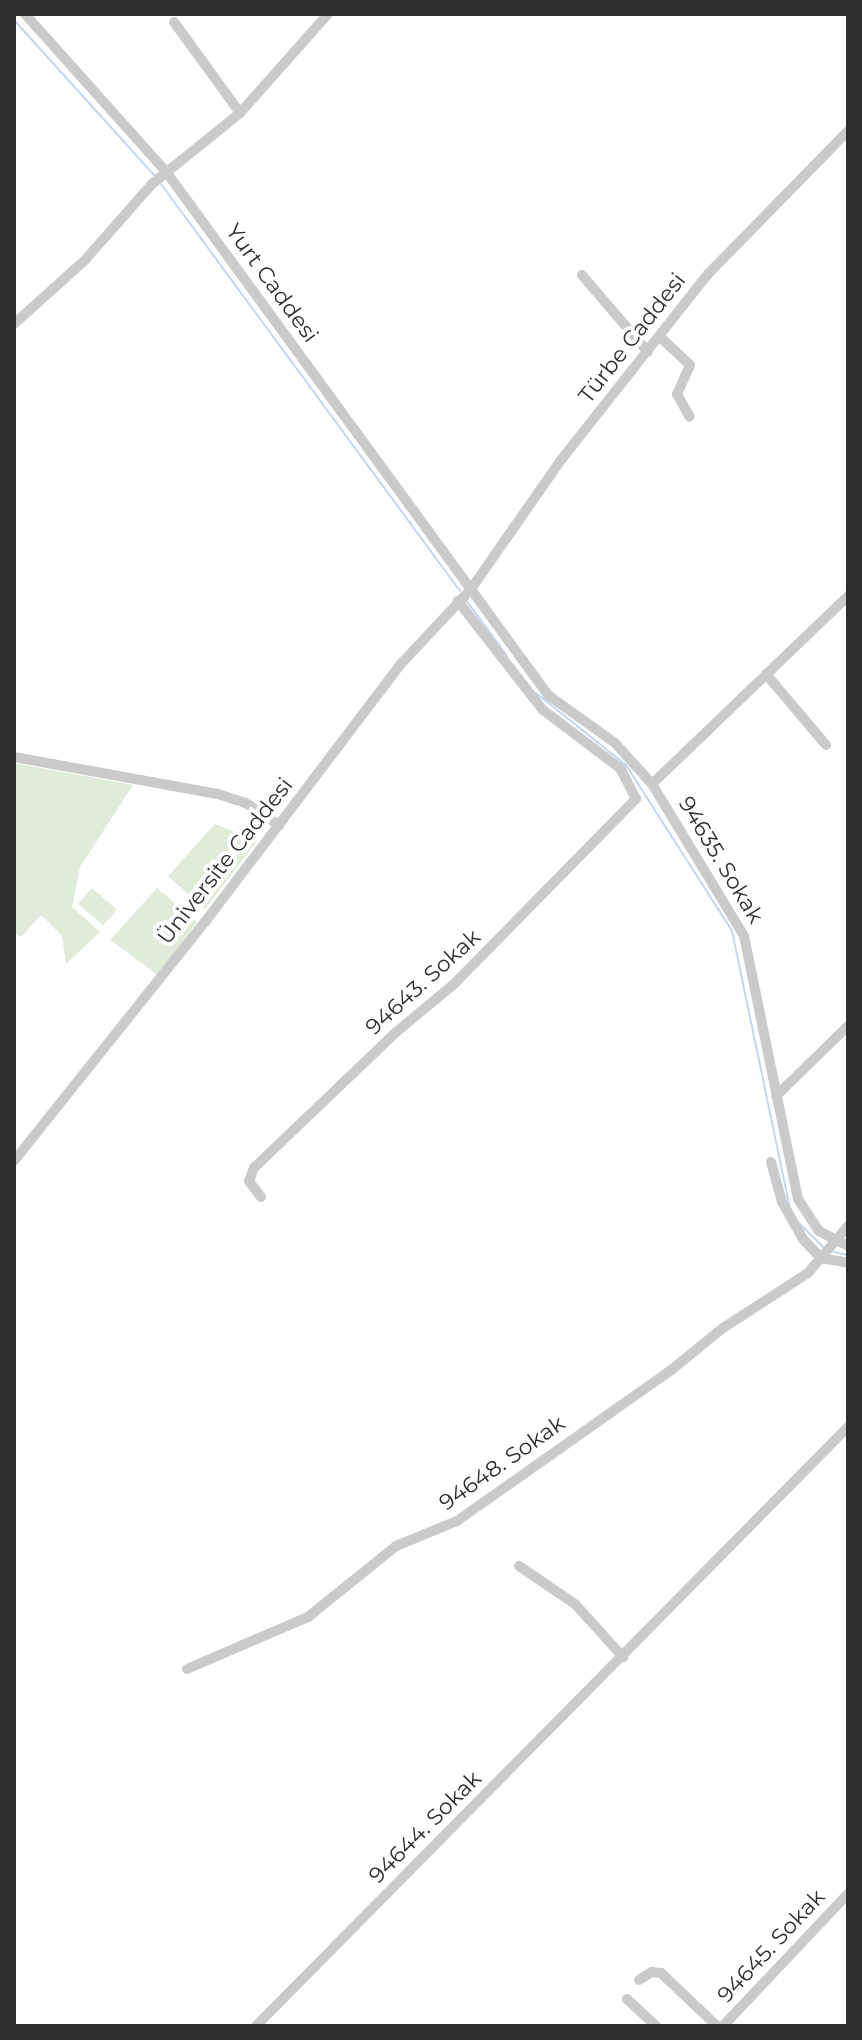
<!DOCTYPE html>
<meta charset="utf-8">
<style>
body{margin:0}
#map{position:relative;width:862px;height:2040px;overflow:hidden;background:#fff;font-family:Montserrat,sans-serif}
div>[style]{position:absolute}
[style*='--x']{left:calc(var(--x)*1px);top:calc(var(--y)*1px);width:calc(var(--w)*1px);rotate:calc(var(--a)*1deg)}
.green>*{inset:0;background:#e0ebda;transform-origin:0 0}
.stream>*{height:2px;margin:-1px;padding:0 1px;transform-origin:1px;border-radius:1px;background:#c5d6ec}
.minor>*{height:10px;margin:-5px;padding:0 5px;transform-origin:5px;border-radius:5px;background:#cacaca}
span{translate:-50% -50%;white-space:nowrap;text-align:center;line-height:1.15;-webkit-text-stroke:8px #fff;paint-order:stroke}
.street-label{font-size:22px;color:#2d2d2d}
.frame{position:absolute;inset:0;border:16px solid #2d2d2d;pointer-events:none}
</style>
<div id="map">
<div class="green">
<i style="clip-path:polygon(14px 763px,133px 785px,80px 867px,72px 907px,100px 932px,66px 964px,62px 936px,41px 915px,21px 937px,14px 931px)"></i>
<i style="clip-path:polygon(215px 824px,257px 841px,205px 909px,168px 876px)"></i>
<i style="left:92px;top:888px;width:33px;height:21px;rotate:41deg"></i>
<i style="clip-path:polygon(157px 888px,197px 922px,158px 975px,110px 940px)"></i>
</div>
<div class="stream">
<i style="--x:14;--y:20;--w:210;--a:47.9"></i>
<i style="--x:161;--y:184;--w:505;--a:53.7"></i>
<i style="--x:466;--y:600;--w:69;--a:53.8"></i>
<i style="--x:536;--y:693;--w:115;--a:38.7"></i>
<i style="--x:626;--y:765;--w:197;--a:57.4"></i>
<i style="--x:732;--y:931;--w:280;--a:78.2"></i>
<i style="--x:800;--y:1224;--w:34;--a:45"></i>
<i style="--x:834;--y:1252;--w:14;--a:12"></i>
</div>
<div class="minor">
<i style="--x:25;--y:14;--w:213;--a:48.2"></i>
<i style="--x:167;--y:173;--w:646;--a:53.87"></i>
<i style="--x:548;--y:695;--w:82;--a:35.6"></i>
<i style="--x:615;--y:743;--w:55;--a:47.9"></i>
<i style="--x:652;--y:784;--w:178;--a:58.8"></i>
<i style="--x:744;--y:936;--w:268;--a:78.4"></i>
<i style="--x:798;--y:1199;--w:38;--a:57"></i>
<i style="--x:819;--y:1231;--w:33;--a:27"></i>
<i style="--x:174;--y:22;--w:112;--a:54"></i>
<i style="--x:582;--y:275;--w:101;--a:49.4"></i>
<i style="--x:14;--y:324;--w:96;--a:-42"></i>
<i style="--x:85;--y:260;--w:101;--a:-48.6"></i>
<i style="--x:152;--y:184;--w:113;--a:-38.9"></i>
<i style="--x:240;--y:113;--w:132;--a:-48.4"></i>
<i style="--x:660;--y:337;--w:41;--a:43"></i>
<i style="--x:690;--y:365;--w:32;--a:114"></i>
<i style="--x:677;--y:394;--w:26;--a:61"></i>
<i style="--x:766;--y:674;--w:93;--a:49.8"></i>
<i style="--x:14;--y:757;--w:207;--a:10.3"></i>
<i style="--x:218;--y:794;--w:29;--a:18"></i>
<i style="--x:246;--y:803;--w:40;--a:34"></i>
<i style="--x:652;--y:784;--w:272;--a:-43.8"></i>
<i style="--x:776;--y:1096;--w:100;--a:-44.2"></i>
<i style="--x:14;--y:1161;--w:306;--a:-51.4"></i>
<i style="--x:205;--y:922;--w:321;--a:-52.8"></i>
<i style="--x:399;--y:666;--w:105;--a:-46.9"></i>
<i style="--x:471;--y:589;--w:157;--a:-55.1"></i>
<i style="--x:561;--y:460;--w:237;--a:-51.7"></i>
<i style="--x:708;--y:274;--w:200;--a:-45.6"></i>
<i style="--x:771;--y:1162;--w:41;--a:74.6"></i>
<i style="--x:782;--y:1202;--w:43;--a:60.4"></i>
<i style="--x:803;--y:1239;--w:26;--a:47"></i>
<i style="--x:821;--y:1258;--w:27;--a:10"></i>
<i style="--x:261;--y:1197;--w:20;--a:-127"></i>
<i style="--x:249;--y:1181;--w:14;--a:-69"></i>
<i style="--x:254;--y:1168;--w:194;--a:-43.7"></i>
<i style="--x:394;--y:1034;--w:78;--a:-39.8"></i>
<i style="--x:454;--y:984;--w:260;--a:-45.5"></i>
<i style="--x:636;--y:799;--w:34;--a:-117"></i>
<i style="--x:621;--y:769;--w:99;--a:-142.8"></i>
<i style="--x:542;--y:709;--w:137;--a:-127.9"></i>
<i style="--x:519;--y:1566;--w:68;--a:34.2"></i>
<i style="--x:575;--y:1604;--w:72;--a:47.8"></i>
<i style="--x:187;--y:1669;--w:132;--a:-23.3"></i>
<i style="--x:308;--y:1617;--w:113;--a:-38.9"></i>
<i style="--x:396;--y:1546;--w:66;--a:-22.3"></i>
<i style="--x:457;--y:1521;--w:261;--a:-35.2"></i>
<i style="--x:670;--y:1371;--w:68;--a:-39.1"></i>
<i style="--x:723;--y:1328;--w:101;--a:-32.9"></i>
<i style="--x:808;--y:1273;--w:62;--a:-49.6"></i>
<i style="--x:639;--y:1980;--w:15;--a:-32"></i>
<i style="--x:652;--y:1972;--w:9;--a:6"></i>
<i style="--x:661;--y:1973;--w:77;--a:43.4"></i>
<i style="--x:627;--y:1999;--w:40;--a:43"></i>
<i style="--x:256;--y:2026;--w:842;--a:-45.34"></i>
<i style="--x:723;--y:2026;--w:182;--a:-46.6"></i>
</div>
<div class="street-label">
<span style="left:272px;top:283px;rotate:54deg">Yurt Caddesi</span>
<span style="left:632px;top:338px;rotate:-52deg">Türbe Caddesi</span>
<span style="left:721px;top:860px;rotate:59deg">94635. Sokak</span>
<span style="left:225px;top:861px;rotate:-52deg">Üniversite Caddesi</span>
<span style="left:423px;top:982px;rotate:-42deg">94643. Sokak</span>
<span style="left:502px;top:1463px;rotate:-35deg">94648. Sokak</span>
<span style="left:425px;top:1827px;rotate:-45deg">94644. Sokak</span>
<span style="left:771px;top:1946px;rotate:-47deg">94645. Sokak</span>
</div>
<div class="frame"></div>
</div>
